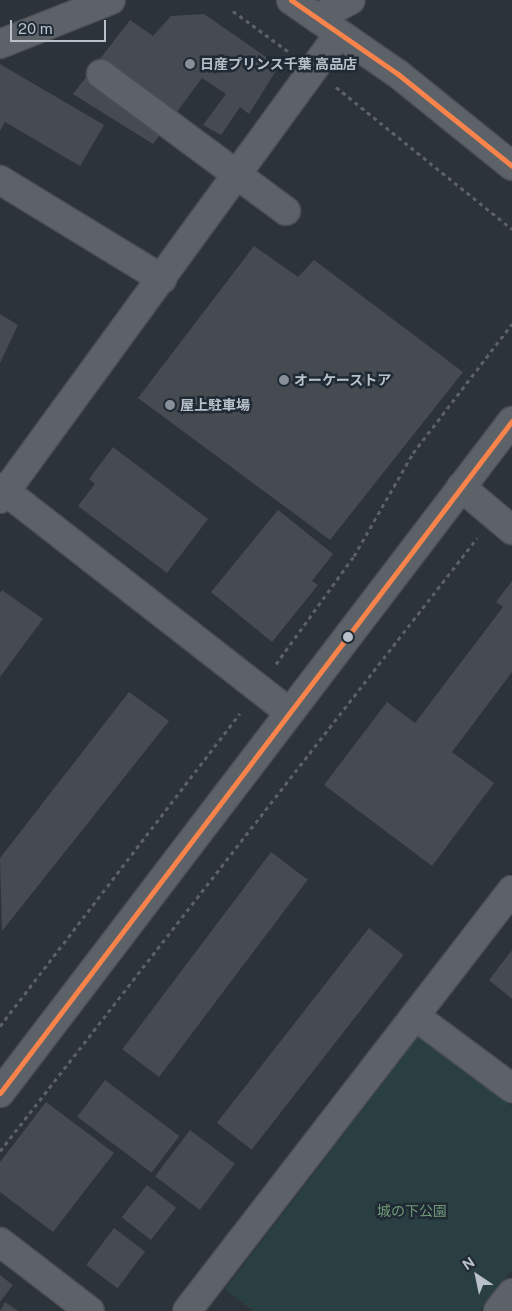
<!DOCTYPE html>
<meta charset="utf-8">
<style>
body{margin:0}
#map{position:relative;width:512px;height:1311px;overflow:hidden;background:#2d333a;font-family:"Public Sans","Noto Sans JP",sans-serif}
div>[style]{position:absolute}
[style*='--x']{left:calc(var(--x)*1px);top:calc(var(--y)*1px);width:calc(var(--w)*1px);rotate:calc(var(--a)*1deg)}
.green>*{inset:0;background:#2a3f41}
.building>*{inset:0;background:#464b51;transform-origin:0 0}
.path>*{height:3px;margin-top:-1.5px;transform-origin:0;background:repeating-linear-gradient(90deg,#5b6165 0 4px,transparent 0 8px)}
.roads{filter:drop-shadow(1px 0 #4b4f54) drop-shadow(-1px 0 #4b4f54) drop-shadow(0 1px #4b4f54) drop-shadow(0 -1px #4b4f54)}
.minor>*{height:28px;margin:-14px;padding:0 14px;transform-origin:14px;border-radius:14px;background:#5d6268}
.bus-1>*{height:5px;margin:-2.5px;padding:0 2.5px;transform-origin:2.5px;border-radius:2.5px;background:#f8844c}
.dots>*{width:14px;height:14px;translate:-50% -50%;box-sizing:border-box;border:2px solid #202a35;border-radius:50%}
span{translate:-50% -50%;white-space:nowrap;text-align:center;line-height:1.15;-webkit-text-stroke:5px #202a35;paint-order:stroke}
.poi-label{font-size:14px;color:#b8c0ca;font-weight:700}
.left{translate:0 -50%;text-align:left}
.park-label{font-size:14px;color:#709a77}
.north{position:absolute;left:452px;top:1251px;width:50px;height:50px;-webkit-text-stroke:4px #202a35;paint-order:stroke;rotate:326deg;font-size:14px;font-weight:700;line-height:20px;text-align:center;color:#b8c0ca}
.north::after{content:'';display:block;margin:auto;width:18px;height:22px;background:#b8c0ca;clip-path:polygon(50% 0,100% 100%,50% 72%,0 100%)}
.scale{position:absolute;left:10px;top:20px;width:96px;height:22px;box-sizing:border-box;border:2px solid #b8c0ca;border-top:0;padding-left:6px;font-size:15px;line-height:18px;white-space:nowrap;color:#b8c0ca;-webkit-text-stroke:4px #202a35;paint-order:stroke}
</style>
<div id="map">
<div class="green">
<i style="clip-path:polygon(418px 1037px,512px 1106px,512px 1270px,480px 1311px,253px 1311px,225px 1289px)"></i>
</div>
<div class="building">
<i style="clip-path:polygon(204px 14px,279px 66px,249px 114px,240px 107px,221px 135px,203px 125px,226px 94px,202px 78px,153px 144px,73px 94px,130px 20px,153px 36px,171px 16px)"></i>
<i style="clip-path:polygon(0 64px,104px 125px,80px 166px,5px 122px,0 131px)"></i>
<i style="clip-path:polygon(254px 246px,298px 277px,314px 260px,463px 372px,330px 540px,138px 398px)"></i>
<i style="clip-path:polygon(0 314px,18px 325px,0 363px)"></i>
<i style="clip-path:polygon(113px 447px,208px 519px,167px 573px,78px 506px,95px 484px,89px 479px)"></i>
<i style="clip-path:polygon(278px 510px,333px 554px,312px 581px,318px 585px,272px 642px,211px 592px)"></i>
<i style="clip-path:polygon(512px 581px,512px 672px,452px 752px,494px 783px,432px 866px,324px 785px,387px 702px,415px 723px,503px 607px,496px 602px)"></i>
<i style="clip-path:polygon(2px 590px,43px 619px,0 677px,0 593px)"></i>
<i style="clip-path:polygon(129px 692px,169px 721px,2px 931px,0 858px)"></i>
<i style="left:271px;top:852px;width:46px;height:247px;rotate:37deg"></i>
<i style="left:369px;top:928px;width:44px;height:247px;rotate:38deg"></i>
<i style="clip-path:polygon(512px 950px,512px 999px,489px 980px)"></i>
<i style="left:105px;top:1080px;width:93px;height:46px;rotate:37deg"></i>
<i style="clip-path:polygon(46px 1102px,114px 1153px,53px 1232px,0 1192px,0 1162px)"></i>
<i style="left:190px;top:1130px;width:56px;height:58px;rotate:37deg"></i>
<i style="left:147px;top:1185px;width:37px;height:41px;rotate:38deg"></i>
<i style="left:114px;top:1228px;width:39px;height:46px;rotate:37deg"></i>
<i style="clip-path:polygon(0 1275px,13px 1285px,0 1302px)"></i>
<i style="clip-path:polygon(5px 1302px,18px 1311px,0 1311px)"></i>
</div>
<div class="path">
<i style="--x:233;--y:11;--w:69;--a:36.2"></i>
<i style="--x:336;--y:87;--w:226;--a:38.9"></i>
<i style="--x:276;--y:664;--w:133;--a:-54.2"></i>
<i style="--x:354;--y:556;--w:119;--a:-60.2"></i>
<i style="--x:413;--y:453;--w:163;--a:-52.5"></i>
<i style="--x:0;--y:1026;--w:394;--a:-52.5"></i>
<i style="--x:0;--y:1151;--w:777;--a:-52.11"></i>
</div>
<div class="roads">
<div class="minor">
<i style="--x:291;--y:0;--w:130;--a:34.7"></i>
<i style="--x:398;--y:74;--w:146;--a:38.9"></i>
<i style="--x:317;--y:18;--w:38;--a:-28"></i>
<i style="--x:0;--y:44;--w:119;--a:-21.6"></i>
<i style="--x:101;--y:74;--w:230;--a:36.5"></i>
<i style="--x:0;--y:180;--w:190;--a:31.4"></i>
<i style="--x:0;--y:487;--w:366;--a:37.9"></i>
<i style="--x:461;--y:487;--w:67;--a:40.1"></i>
<i style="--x:0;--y:499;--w:575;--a:-53.91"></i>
<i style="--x:415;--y:1016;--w:121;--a:36.6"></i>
<i style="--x:0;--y:1093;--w:845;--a:-52.7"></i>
<i style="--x:0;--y:1242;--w:113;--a:37.5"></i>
<i style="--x:187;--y:1311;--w:532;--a:-52.33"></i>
<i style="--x:498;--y:1311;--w:23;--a:-52"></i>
</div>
</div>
<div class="bus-1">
<i style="--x:291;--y:0;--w:130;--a:34.7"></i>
<i style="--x:398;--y:74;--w:146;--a:38.9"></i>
<i style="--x:0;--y:1093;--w:845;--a:-52.7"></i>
</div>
<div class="dots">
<i style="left:190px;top:64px;background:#878f98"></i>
<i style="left:284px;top:380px;background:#878f98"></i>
<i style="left:170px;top:405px;background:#878f98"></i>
<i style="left:348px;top:637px;background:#b8c0ca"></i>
</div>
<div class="poi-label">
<span class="left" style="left:200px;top:64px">日産プリンス千葉 高品店</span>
<span class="left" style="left:294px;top:380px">オーケーストア</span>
<span class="left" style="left:180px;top:405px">屋上駐車場</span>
</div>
<div class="park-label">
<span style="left:412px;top:1211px">城の下公園</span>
</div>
<div class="north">N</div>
<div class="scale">20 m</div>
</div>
